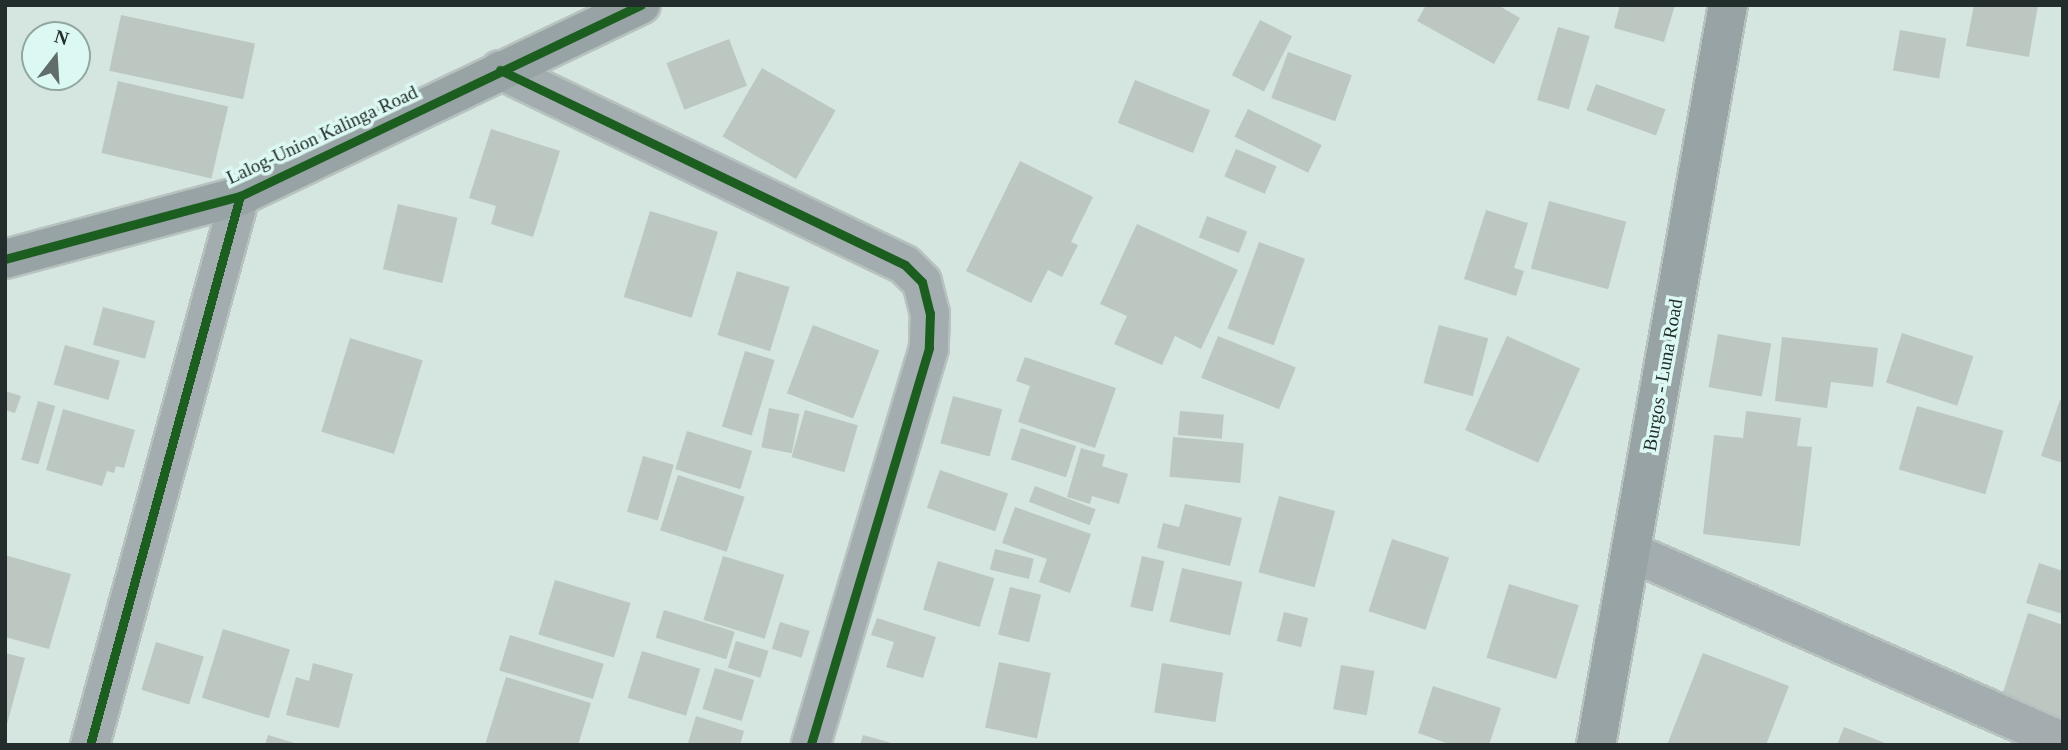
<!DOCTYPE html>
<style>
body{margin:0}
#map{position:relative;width:2068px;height:750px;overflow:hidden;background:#d5e5e0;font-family:"Times New Roman",serif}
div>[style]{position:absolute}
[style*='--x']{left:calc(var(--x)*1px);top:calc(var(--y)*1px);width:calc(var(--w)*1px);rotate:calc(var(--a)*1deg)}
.building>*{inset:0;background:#bdc7c2;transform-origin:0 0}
.roads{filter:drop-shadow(2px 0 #b7c2bf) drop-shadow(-2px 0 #b7c2bf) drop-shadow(0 2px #b7c2bf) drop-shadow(0 -2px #b7c2bf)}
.street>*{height:38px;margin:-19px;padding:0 19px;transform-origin:19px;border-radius:19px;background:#a3adaf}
.secondary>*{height:38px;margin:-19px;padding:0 19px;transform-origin:19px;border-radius:19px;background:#97a3a4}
.cycleway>*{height:9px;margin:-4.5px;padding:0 4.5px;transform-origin:4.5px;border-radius:4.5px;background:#1b5e20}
span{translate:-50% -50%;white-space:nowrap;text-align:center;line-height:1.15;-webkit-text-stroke:7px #dcf8f2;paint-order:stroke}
.street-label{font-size:19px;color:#232d2b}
.frame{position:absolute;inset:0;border:7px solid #232d2b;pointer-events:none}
.north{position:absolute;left:21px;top:21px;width:70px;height:70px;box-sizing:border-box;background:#dcf8f2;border:2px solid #92a7a2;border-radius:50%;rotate:17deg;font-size:19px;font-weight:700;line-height:28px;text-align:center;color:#232d2b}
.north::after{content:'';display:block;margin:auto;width:24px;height:32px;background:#616d6a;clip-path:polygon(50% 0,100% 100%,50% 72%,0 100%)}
</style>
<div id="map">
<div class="building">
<i style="clip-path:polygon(1426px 5px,1498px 5px,1520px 18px,1494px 64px,1417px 21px)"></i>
<i style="clip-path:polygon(1620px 5px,1675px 5px,1664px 42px,1614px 28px)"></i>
<i style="clip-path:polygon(1974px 5px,2038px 5px,2029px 57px,1966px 46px)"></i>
<i style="left:121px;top:15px;width:137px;height:57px;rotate:12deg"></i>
<i style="left:1260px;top:20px;width:36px;height:62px;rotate:27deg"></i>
<i style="left:1558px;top:27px;width:33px;height:76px;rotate:16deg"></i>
<i style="left:1900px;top:30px;width:47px;height:41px;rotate:10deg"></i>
<i style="left:729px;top:39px;width:50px;height:67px;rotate:69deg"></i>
<i style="left:1288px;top:52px;width:68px;height:49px;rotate:20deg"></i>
<i style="left:762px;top:68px;width:85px;height:79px;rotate:30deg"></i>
<i style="left:1135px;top:80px;width:81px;height:46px;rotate:22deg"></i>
<i style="left:118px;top:81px;width:113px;height:74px;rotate:13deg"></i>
<i style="left:1596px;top:84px;width:74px;height:28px;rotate:20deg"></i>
<i style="left:1248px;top:109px;width:82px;height:31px;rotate:26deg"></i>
<i style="clip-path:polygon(491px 129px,560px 151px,533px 237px,491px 224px,496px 206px,469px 198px)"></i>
<i style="left:1236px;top:149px;width:44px;height:30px;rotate:23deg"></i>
<i style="clip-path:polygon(1020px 161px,1093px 197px,1071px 242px,1078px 245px,1062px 277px,1048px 270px,1031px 303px,966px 271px)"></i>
<i style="left:1549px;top:201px;width:80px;height:70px;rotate:15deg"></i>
<i style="left:398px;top:204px;width:61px;height:67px;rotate:13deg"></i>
<i style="clip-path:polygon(1486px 210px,1528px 223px,1514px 268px,1524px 271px,1516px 296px,1464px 279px)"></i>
<i style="left:650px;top:211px;width:71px;height:90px;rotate:17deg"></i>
<i style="left:1207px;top:216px;width:43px;height:23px;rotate:21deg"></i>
<i style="clip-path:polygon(1137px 224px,1238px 270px,1201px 349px,1175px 336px,1162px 365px,1114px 344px,1127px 316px,1100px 304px)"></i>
<i style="left:1259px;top:242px;width:49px;height:92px;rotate:20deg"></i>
<i style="left:737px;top:271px;width:55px;height:67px;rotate:17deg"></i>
<i style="left:103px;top:307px;width:54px;height:39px;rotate:15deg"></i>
<i style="left:813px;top:325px;width:71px;height:73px;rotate:21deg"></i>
<i style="left:1439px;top:325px;width:51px;height:60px;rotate:15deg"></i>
<i style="left:1902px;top:333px;width:75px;height:52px;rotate:18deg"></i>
<i style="left:1718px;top:334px;width:54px;height:54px;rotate:10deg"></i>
<i style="left:1218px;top:336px;width:84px;height:45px;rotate:22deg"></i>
<i style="left:1507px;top:336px;width:80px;height:103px;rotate:24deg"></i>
<i style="clip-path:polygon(1782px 337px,1878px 348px,1873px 387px,1831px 382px,1827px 408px,1775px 401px)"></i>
<i style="left:350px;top:338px;width:76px;height:98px;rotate:17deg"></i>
<i style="left:65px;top:345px;width:57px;height:41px;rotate:16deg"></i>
<i style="left:745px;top:351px;width:31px;height:79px;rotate:17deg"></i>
<i style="clip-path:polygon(1025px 357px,1116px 388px,1095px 448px,1018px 422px,1030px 386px,1016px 381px)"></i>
<i style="clip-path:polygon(5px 391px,21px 396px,15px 413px,5px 410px)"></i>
<i style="left:953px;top:396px;width:51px;height:49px;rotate:15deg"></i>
<i style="clip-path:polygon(2060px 400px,2063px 401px,2063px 463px,2041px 456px)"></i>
<i style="left:38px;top:401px;width:18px;height:61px;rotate:16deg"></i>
<i style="left:1917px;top:406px;width:90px;height:66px;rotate:16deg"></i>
<i style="left:769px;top:408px;width:31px;height:40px;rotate:11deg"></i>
<i style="clip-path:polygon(63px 409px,135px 430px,124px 468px,116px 466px,114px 473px,107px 471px,102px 486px,46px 470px)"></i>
<i style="left:805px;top:410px;width:55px;height:49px;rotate:16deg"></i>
<i style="left:1180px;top:411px;width:44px;height:24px;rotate:5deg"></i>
<i style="clip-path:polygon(1746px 411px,1801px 418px,1797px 446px,1812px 447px,1800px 546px,1703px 534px,1714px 435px,1743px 438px)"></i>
<i style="left:1021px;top:428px;width:58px;height:33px;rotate:18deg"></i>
<i style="left:687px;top:431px;width:68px;height:40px;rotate:17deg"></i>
<i style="left:1173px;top:437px;width:71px;height:40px;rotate:5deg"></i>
<i style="clip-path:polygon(1081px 448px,1105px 455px,1102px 466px,1128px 474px,1119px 504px,1092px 496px,1090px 504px,1067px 497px)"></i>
<i style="left:643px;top:456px;width:32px;height:58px;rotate:16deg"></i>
<i style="left:940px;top:470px;width:72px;height:40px;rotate:19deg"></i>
<i style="left:678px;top:475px;width:70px;height:58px;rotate:18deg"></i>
<i style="left:1035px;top:486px;width:65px;height:17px;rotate:21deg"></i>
<i style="left:1279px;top:496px;width:58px;height:79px;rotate:15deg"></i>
<i style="clip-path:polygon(1185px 504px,1242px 518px,1230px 566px,1157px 548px,1163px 523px,1179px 527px)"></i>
<i style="clip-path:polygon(1015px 507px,1091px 534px,1070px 593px,1039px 582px,1047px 559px,1002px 543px)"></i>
<i style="left:1392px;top:539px;width:60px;height:76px;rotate:18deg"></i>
<i style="left:995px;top:549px;width:40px;height:21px;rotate:14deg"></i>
<i style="clip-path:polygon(5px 555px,71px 574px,49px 649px,5px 637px)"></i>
<i style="left:723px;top:556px;width:64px;height:67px;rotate:17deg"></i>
<i style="left:1142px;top:556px;width:23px;height:52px;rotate:13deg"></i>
<i style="left:938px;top:561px;width:59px;height:51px;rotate:17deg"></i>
<i style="clip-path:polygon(2039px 563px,2063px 571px,2063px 614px,2026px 603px)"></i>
<i style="left:1182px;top:568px;width:62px;height:55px;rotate:13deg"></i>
<i style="left:555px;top:580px;width:79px;height:57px;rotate:17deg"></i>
<i style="left:1509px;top:584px;width:73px;height:77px;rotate:17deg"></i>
<i style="left:1010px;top:587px;width:32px;height:49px;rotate:14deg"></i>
<i style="left:664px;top:610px;width:74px;height:29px;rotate:17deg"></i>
<i style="left:1284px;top:612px;width:25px;height:30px;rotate:14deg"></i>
<i style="clip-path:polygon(2028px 613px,2063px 625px,2063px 722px,2000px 702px)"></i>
<i style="clip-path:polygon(877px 618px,936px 637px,923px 678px,886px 667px,894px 642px,871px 635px)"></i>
<i style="left:780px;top:622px;width:31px;height:28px;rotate:17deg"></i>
<i style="left:223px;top:629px;width:70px;height:72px;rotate:17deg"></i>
<i style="left:510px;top:635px;width:98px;height:37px;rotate:17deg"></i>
<i style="left:736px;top:641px;width:34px;height:28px;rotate:17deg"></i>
<i style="left:156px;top:642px;width:50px;height:50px;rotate:17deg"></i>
<i style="left:642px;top:651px;width:61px;height:49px;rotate:17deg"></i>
<i style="clip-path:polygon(5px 653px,25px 658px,6px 728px,5px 728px)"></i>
<i style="clip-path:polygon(1703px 653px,1789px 686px,1766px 745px,1667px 745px)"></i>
<i style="left:999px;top:662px;width:53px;height:67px;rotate:12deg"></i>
<i style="clip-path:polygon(313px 663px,353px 674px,339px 728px,286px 715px,296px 677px,309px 681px)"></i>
<i style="left:1162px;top:663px;width:62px;height:50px;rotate:9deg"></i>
<i style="left:1341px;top:665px;width:34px;height:45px;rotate:10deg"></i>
<i style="left:715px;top:668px;width:41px;height:43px;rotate:17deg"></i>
<i style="clip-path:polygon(506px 677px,591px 703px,578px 745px,485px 745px)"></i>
<i style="clip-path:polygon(1433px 686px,1501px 708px,1489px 745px,1452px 745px,1418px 733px)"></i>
<i style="clip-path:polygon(696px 716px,744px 731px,740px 745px,688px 743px)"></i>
<i style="clip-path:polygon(1844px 727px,1890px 745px,1837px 745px)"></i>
<i style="clip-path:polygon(268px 735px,298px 744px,298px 745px,265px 745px)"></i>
<i style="clip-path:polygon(863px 735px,895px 744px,895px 745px,860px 745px)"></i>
</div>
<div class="roads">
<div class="street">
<i style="--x:500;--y:70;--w:449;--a:25.7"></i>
<i style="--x:905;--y:265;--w:24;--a:45"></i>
<i style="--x:922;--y:282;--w:32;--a:76"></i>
<i style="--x:930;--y:313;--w:35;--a:92"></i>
<i style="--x:929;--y:348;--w:414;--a:106.6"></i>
<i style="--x:1631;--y:552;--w:472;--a:23.7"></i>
<i style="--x:90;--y:745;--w:569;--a:-74.72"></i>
</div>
<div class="secondary">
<i style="--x:5;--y:259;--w:243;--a:-15"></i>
<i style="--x:240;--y:196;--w:444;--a:-25.5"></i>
<i style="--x:1596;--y:745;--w:752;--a:-79.89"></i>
</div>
</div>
<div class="cycleway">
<i style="--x:500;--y:70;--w:449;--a:25.7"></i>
<i style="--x:905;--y:265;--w:24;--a:45"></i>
<i style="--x:922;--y:282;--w:32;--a:76"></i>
<i style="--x:930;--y:313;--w:35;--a:92"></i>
<i style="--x:929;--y:348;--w:414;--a:106.6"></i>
<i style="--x:5;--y:259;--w:243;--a:-15"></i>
<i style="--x:240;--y:196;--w:444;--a:-25.5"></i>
<i style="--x:90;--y:745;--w:569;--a:-74.72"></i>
</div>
<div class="street-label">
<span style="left:322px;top:135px;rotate:-25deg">Lalog-Union Kalinga Road</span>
<span style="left:1663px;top:375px;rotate:-80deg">Burgos - Luna Road</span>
</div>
<div class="frame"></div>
<div class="north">N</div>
</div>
